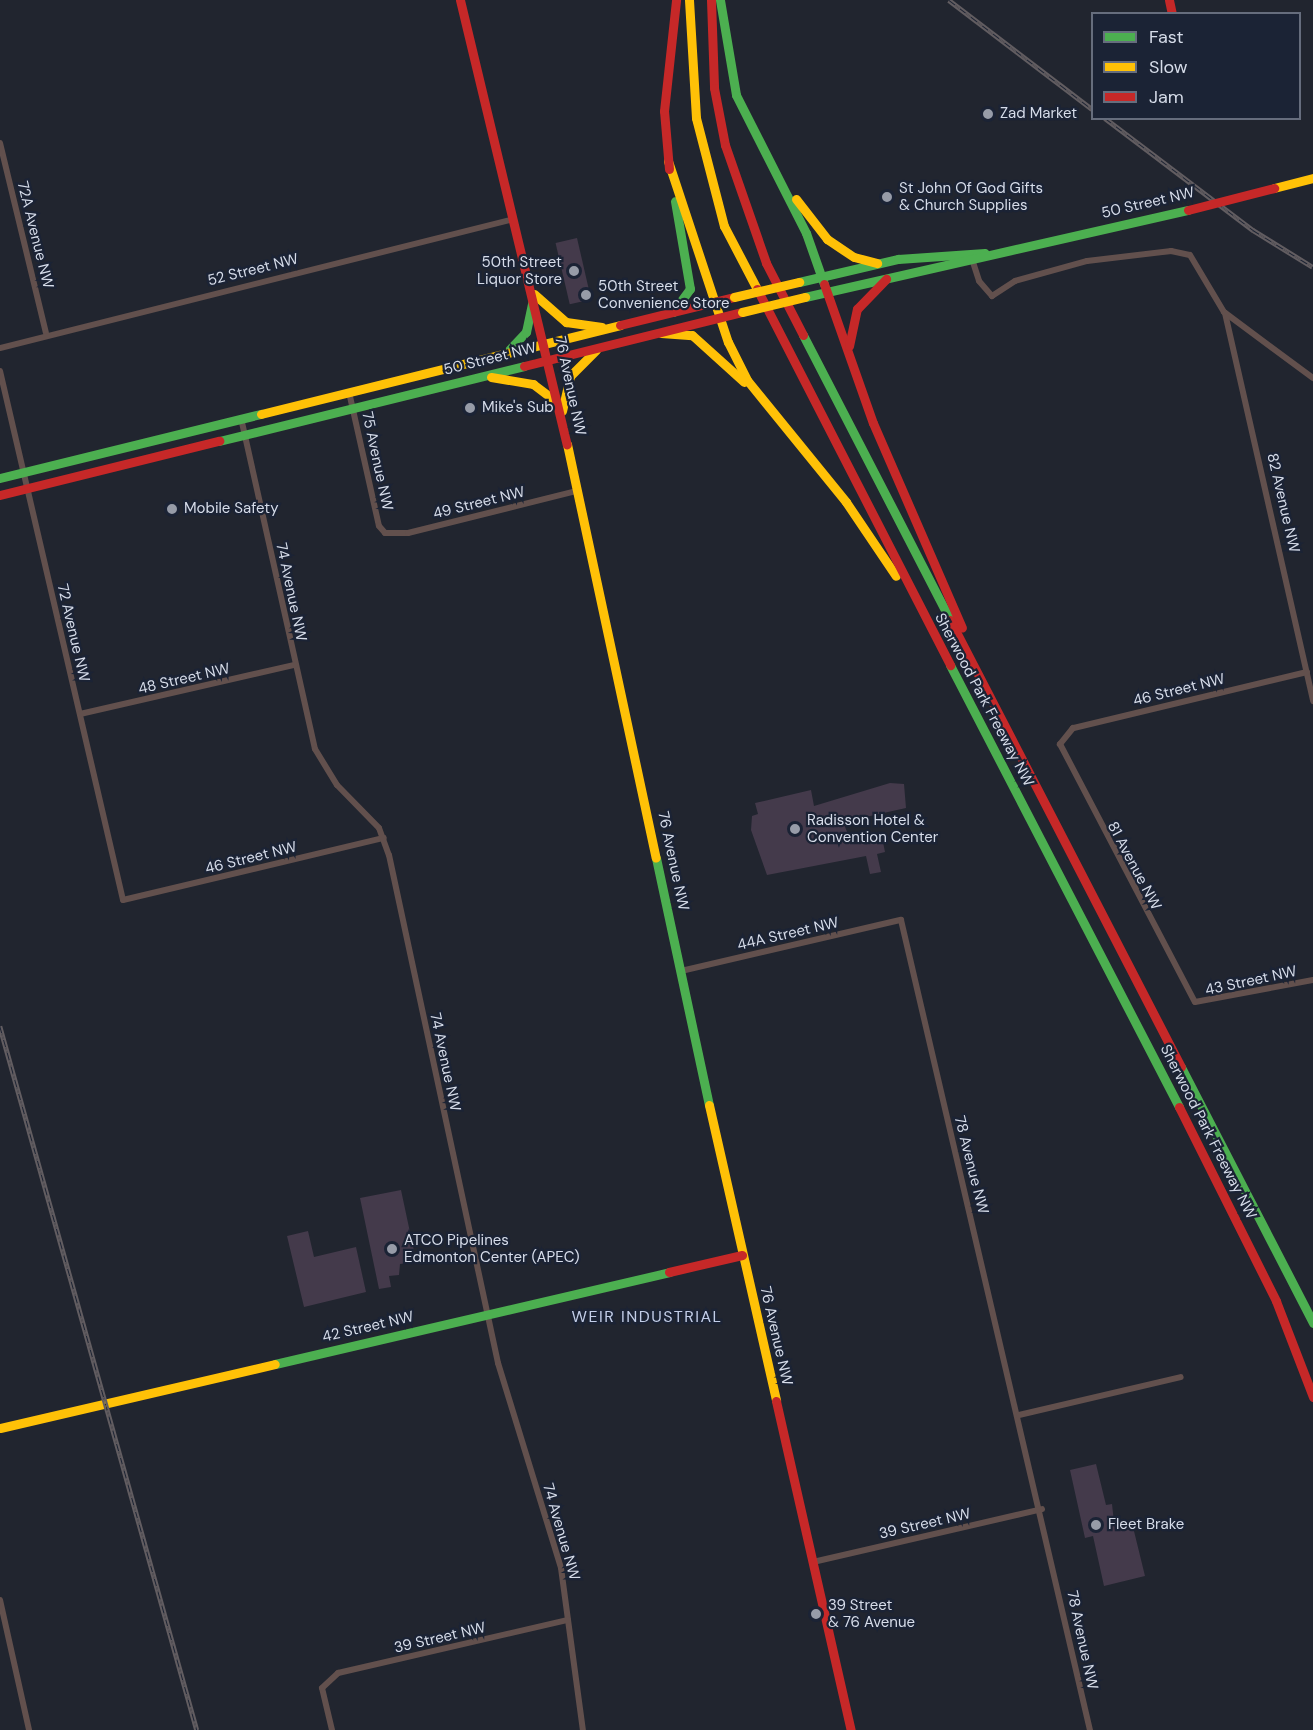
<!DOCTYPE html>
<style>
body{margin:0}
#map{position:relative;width:1313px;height:1730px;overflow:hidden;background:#21252f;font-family:"DM Sans",sans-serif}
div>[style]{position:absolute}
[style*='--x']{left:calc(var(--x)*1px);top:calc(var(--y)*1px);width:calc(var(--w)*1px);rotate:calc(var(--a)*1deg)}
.building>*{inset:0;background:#443a4b;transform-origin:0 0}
.street>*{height:6px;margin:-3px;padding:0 3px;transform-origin:3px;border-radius:3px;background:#62504d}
.fast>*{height:9px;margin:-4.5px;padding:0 4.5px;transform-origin:4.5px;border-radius:4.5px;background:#4caf50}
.slow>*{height:9px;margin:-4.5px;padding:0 4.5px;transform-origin:4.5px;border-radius:4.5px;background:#ffc107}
.jam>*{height:9px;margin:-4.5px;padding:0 4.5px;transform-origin:4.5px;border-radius:4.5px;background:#c62828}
.rail>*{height:4.5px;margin-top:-2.25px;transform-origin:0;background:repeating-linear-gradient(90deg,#1b2335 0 7px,#625d61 0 14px);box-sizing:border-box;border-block:2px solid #625d61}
.slow-bridge>*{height:9px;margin:-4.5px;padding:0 4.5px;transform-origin:4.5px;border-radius:4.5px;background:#ffc107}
.jam-bridge>*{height:9px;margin:-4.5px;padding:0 4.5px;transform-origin:4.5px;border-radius:4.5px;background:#c62828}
.dots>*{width:16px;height:16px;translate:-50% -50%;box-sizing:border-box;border:3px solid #1b2335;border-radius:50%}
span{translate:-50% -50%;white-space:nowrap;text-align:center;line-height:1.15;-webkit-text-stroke:4.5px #1b2335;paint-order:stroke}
.poi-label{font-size:15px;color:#d6dce9}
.left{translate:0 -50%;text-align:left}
.right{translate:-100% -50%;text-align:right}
.street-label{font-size:15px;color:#d6dce9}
.neighbourhood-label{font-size:16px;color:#c3cee8;letter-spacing:1.5px}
.legend{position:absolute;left:1091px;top:12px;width:210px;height:108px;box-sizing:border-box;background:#1b2335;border:2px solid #666d7d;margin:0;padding:8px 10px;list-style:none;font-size:18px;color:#d6dce9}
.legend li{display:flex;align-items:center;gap:12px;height:30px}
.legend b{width:30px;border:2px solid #666d7d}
</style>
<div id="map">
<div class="building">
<i style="left:577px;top:238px;width:63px;height:22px;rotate:77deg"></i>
<i style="clip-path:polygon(890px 783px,904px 784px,906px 808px,843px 822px,850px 839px,873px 832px,882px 837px,885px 852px,877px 854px,881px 872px,870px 874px,866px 856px,767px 875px,751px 830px,752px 816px,758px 814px,755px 803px,811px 790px,814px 806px)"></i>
<i style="clip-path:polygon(401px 1190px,414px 1251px,404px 1253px,407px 1263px,400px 1264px,399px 1275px,389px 1276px,391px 1287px,379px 1289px,360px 1198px)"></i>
<i style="clip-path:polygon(308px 1231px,314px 1257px,356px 1247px,366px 1292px,304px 1307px,287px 1236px)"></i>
<i style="clip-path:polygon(1096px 1464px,1106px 1505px,1112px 1504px,1115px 1531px,1133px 1527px,1145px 1576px,1104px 1586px,1093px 1536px,1085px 1538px,1070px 1470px)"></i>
</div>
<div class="street">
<i style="--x:0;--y:143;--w:195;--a:76.4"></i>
<i style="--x:971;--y:256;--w:26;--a:72"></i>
<i style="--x:979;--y:281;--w:20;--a:49"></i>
<i style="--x:992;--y:296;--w:27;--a:-33"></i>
<i style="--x:1015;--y:281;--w:75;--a:-15.5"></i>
<i style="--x:1087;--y:261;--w:85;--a:-6.8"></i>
<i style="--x:1171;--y:251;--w:19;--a:12"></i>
<i style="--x:1190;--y:255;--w:66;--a:59.2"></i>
<i style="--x:1224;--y:312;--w:111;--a:36.6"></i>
<i style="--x:1225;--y:313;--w:398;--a:77.2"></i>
<i style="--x:0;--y:348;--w:530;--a:-14.09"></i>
<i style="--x:0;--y:371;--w:543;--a:76.91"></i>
<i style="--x:123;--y:900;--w:268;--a:-13.4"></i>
<i style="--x:349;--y:392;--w:137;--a:77.4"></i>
<i style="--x:379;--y:526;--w:9;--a:49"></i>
<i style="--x:385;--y:533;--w:23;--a:0"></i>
<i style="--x:408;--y:533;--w:174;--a:-14"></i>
<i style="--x:241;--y:418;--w:339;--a:77.4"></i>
<i style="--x:315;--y:749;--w:42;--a:58.6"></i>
<i style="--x:337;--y:785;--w:60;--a:45.7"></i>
<i style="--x:379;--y:828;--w:29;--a:70"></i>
<i style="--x:389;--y:855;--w:520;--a:77.89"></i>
<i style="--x:498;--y:1363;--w:214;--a:72.9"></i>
<i style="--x:561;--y:1568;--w:163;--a:82.3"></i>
<i style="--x:1307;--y:672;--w:241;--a:166.5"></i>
<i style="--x:1073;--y:728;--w:21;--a:129"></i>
<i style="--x:1060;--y:744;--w:291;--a:62.4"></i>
<i style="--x:1195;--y:1002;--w:120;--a:-10.6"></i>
<i style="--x:80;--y:714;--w:220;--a:-12.9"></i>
<i style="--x:681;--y:971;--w:226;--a:-13.1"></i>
<i style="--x:901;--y:920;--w:832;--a:76.87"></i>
<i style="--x:1019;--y:1415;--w:166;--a:-13.2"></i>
<i style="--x:813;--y:1562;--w:235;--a:-13"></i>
<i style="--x:0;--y:1600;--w:133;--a:77.4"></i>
<i style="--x:332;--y:1730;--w:43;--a:-103.4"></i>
<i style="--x:322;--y:1688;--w:22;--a:-43"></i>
<i style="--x:338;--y:1673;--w:236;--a:-13"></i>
</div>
<div class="fast">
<i style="--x:720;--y:0;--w:96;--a:80.4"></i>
<i style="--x:736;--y:95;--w:155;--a:63.1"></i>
<i style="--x:806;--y:233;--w:54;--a:70.6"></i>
<i style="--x:799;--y:282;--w:102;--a:-13.1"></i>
<i style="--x:898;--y:259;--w:87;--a:-3.9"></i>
<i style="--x:805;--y:297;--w:393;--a:-12.8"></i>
<i style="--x:673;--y:312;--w:29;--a:-54"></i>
<i style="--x:690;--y:289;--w:89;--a:-99.7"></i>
<i style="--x:803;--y:335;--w:321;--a:62.7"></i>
<i style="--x:509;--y:350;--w:25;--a:-47"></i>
<i style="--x:526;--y:332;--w:33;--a:-78"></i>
<i style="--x:219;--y:441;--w:314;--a:-13.8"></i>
<i style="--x:0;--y:478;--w:269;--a:-13.8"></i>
<i style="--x:950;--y:665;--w:498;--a:62.6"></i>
<i style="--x:656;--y:858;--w:253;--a:77.9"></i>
<i style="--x:1181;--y:1067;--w:288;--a:62.7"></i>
<i style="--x:275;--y:1364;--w:405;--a:-13.1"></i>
</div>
<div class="slow">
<i style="--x:689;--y:0;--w:118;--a:86.6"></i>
<i style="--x:696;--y:118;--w:112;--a:75.5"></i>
<i style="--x:724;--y:226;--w:71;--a:62.4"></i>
<i style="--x:668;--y:161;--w:191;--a:71.7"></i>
<i style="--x:728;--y:342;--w:42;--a:63.4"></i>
<i style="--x:747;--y:380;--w:157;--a:50.9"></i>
<i style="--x:846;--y:502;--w:89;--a:56"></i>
<i style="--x:1274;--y:188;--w:40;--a:-14.4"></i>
<i style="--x:796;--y:199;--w:51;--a:52.2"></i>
<i style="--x:827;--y:239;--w:32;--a:34"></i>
<i style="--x:854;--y:257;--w:24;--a:15"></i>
<i style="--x:534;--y:294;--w:43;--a:41.2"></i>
<i style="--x:566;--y:322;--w:36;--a:8"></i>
<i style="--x:661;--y:333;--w:31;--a:4"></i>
<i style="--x:692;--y:335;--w:70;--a:42.1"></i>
<i style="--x:491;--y:377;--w:43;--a:9.5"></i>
<i style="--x:533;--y:384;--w:30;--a:37"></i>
<i style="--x:562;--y:411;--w:36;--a:-77"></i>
<i style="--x:570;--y:376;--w:37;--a:-45"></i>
<i style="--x:261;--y:414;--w:370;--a:-13.9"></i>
<i style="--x:567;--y:444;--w:423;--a:77.9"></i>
<i style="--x:709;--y:1105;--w:303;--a:77.2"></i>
<i style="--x:0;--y:1428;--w:282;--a:-13.1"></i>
</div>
<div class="jam">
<i style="--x:460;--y:0;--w:457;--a:76.5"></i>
<i style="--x:711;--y:0;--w:88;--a:88"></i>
<i style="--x:714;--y:88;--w:58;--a:79.1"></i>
<i style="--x:725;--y:145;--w:125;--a:70.8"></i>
<i style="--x:766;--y:263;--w:81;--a:62.8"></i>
<i style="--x:1169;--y:0;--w:14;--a:78"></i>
<i style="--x:669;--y:169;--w:58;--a:-94.9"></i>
<i style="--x:664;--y:111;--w:112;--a:-83.8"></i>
<i style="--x:824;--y:284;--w:147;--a:70.6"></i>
<i style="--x:873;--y:423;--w:223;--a:66.5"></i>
<i style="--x:757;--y:289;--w:423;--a:62.8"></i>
<i style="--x:620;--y:325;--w:117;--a:-13.8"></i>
<i style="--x:849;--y:346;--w:38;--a:-78"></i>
<i style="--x:857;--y:309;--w:42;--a:-46"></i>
<i style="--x:524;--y:366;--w:225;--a:-13.9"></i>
<i style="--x:0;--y:495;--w:226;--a:-13.9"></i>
<i style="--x:950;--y:620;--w:503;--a:62.67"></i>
<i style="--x:1179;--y:1107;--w:217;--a:63.4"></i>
<i style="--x:1276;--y:1301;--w:103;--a:68.9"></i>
<i style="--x:669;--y:1272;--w:75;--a:-13.1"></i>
<i style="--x:776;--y:1401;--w:337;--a:77.2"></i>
</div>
<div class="rail">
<i style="--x:949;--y:0;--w:180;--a:37.3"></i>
<i style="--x:1105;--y:118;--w:186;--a:37.1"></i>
<i style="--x:1253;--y:230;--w:70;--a:31.7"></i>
<i style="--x:0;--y:1026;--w:731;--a:74.37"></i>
</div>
<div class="slow-bridge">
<i style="--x:734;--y:297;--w:67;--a:-13"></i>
<i style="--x:742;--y:312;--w:65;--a:-13.4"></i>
</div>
<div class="jam-bridge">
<i style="--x:1188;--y:210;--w:89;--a:-14.3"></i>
</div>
<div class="dots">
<i style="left:988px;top:114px;background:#979ca8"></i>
<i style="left:887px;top:197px;background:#979ca8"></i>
<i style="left:574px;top:271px;background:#979ca8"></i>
<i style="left:586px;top:295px;background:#979ca8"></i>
<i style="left:470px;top:408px;background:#979ca8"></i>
<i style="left:172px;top:509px;background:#979ca8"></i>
<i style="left:795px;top:829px;background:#979ca8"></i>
<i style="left:392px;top:1249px;background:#979ca8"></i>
<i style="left:1096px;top:1525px;background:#979ca8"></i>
<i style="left:816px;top:1614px;background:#979ca8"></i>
</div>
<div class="poi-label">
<span class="left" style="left:1000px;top:114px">Zad Market</span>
<span class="left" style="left:899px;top:197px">St John Of God Gifts<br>&amp; Church Supplies</span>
<span class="right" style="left:562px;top:271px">50th Street<br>Liquor Store</span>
<span class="left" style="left:598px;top:295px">50th Street<br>Convenience Store</span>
<span class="left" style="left:482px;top:408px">Mike's Sub</span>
<span class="left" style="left:184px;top:509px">Mobile Safety</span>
<span class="left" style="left:807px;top:829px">Radisson Hotel &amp;<br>Convention Center</span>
<span class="left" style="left:404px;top:1249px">ATCO Pipelines<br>Edmonton Center (APEC)</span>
<span class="left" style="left:1108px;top:1525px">Fleet Brake</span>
<span class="left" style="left:828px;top:1614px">39 Street<br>&amp; 76 Avenue</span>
</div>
<div class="street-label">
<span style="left:1148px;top:203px;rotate:-13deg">50 Street NW</span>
<span style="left:35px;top:235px;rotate:76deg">72A Avenue NW</span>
<span style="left:253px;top:270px;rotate:-14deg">52 Street NW</span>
<span style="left:490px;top:359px;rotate:-14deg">50 Street NW</span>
<span style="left:570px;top:386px;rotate:78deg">76 Avenue NW</span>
<span style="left:377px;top:461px;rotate:78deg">75 Avenue NW</span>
<span style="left:479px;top:503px;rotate:-14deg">49 Street NW</span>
<span style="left:1283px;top:503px;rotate:77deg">82 Avenue NW</span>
<span style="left:291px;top:592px;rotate:78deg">74 Avenue NW</span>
<span style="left:73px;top:633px;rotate:77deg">72 Avenue NW</span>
<span style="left:184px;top:679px;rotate:-13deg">48 Street NW</span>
<span style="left:1179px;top:690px;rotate:-14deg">46 Street NW</span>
<span style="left:984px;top:700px;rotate:62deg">Sherwood Park Freeway NW</span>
<span style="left:251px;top:858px;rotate:-14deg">46 Street NW</span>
<span style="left:673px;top:861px;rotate:78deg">76 Avenue NW</span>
<span style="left:1134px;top:866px;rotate:62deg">81 Avenue NW</span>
<span style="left:788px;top:934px;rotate:-13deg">44A Street NW</span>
<span style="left:1251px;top:981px;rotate:-12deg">43 Street NW</span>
<span style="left:445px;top:1062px;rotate:78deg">74 Avenue NW</span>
<span style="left:1208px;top:1132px;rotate:63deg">Sherwood Park Freeway NW</span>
<span style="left:971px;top:1165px;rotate:76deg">78 Avenue NW</span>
<span style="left:368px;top:1327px;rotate:-13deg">42 Street NW</span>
<span style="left:776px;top:1336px;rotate:77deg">76 Avenue NW</span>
<span style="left:925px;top:1524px;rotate:-13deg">39 Street NW</span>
<span style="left:561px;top:1532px;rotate:74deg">74 Avenue NW</span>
<span style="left:440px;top:1638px;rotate:-13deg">39 Street NW</span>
<span style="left:1082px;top:1640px;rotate:78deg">78 Avenue NW</span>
</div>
<div class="neighbourhood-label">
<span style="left:647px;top:1317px">WEIR INDUSTRIAL</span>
</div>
<ul class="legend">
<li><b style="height:8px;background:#4caf50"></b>Fast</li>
<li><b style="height:8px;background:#ffc107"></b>Slow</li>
<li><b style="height:8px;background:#c62828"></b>Jam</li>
</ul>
</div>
